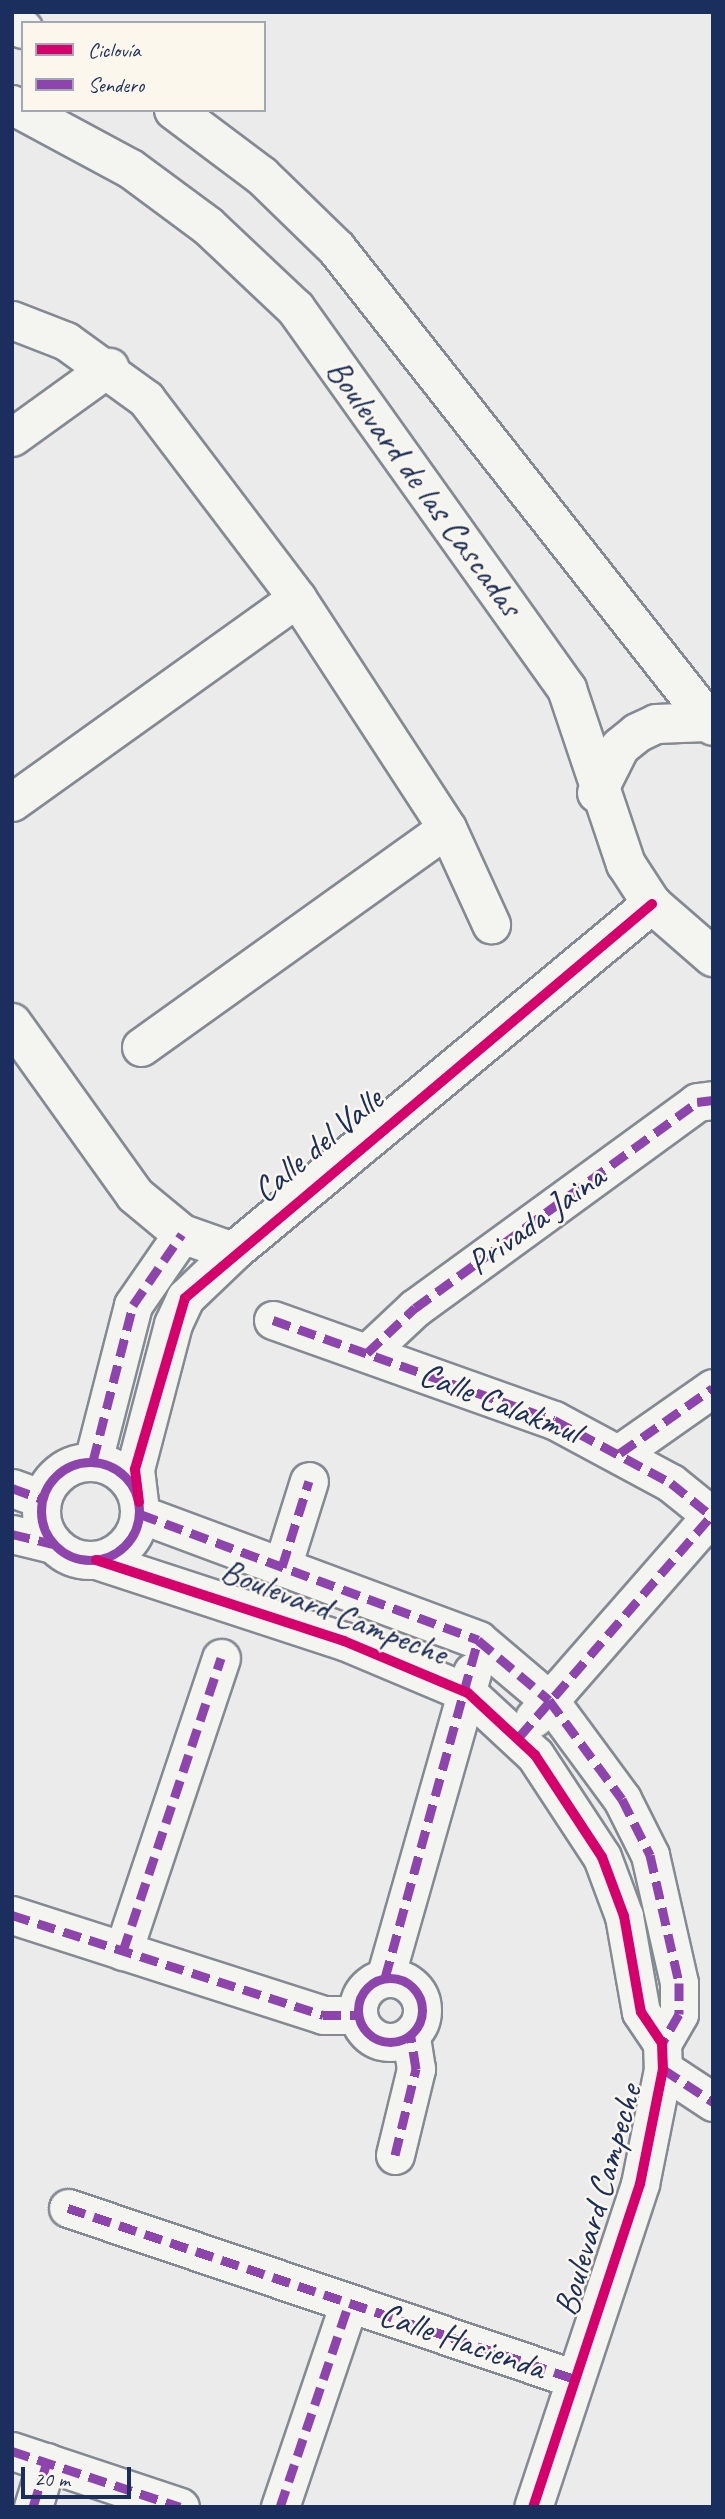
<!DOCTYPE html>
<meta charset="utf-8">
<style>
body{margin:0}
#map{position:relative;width:725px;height:2519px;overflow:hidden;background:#ecebec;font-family:Caveat,sans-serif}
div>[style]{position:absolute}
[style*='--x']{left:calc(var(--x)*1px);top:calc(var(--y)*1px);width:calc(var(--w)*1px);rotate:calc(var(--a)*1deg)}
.roads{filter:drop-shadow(2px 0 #858992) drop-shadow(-2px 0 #858992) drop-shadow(0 2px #858992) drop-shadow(0 -2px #858992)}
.minor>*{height:37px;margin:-18.5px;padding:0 18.5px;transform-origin:18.5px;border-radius:18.5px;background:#f4f4f0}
.minor>.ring{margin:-18.5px;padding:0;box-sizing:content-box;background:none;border:37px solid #f4f4f0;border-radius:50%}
.tertiary>*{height:38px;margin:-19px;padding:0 19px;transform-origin:19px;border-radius:19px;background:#f4f4f0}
.secondary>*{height:38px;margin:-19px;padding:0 19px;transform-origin:19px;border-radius:19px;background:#f4f4f0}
.quiet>*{height:9px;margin-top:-4.5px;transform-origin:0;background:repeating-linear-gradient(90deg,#8e44ad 0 18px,transparent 0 27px)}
.quiet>.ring{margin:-4.5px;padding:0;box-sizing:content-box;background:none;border:9px solid #8e44ad;border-radius:50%}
.cycleway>*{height:10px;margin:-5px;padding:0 5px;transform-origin:5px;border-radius:5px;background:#d6006c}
span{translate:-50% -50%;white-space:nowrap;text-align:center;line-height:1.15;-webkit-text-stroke:5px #fbf7ec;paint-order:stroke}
.street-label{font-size:35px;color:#1b2f5e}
.frame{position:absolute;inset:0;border:14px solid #1b2f5e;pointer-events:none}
.legend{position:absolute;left:21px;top:21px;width:245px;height:91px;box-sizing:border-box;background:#fbf7ec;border:2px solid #a1a7b3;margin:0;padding:9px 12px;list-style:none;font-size:21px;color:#1b2f5e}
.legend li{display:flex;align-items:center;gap:14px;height:35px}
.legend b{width:35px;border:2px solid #a1a7b3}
.scale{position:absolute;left:21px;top:2467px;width:110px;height:32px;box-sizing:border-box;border:4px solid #1b2f5e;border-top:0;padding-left:9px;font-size:21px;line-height:24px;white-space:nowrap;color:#1b2f5e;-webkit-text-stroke:5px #fbf7ec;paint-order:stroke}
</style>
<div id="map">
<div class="roads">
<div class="minor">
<i style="--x:12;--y:320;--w:58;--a:21.3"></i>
<i style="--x:66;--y:341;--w:99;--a:35.9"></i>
<i style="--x:146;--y:399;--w:250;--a:52.8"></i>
<i style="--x:297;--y:598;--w:275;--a:56.9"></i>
<i style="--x:447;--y:828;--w:106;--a:65.4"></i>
<i style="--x:12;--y:437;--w:120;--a:-35.8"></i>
<i style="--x:12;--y:802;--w:350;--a:-35.6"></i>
<i style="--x:141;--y:1047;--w:376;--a:-35.6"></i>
<i style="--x:273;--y:1320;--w:298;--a:19.6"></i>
<i style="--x:554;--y:1420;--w:133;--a:28.3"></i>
<i style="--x:671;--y:1483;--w:54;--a:39"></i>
<i style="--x:367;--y:1353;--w:66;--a:-43.2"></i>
<i style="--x:415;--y:1308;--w:349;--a:-36.1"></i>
<i style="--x:697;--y:1102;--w:16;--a:-7"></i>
<i style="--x:620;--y:1453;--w:113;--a:-35"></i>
<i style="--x:93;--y:1461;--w:161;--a:-75.6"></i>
<i style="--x:133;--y:1305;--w:86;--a:-55.4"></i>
<i class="ring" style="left:41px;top:1462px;width:61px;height:61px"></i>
<i style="--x:12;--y:1488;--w:32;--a:20"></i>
<i style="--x:139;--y:1502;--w:33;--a:-97"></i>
<i style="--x:135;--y:1469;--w:150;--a:-75.3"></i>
<i style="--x:173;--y:1324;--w:29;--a:-65"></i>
<i style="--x:185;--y:1298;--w:66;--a:-43.8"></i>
<i style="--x:140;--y:1514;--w:361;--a:20.4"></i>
<i style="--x:478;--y:1640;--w:93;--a:40.2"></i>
<i style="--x:549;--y:1700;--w:123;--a:53.6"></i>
<i style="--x:622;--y:1799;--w:63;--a:63.4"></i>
<i style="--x:650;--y:1855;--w:131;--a:77.2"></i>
<i style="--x:679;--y:1983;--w:31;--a:90"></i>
<i style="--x:679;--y:2014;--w:34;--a:120"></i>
<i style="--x:12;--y:1534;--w:42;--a:13.7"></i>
<i style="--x:96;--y:1560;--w:261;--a:18.1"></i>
<i style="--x:344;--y:1641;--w:134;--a:22.8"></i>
<i style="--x:468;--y:1693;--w:91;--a:42.8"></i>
<i style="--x:535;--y:1755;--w:122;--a:56.7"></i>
<i style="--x:602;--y:1857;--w:63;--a:69.6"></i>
<i style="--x:624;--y:1916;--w:97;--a:80"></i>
<i style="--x:641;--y:2012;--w:37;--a:56"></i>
<i style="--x:662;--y:2043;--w:26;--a:88"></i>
<i style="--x:663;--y:2069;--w:117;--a:101.3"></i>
<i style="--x:640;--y:2184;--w:340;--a:108.3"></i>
<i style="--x:282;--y:1567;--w:90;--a:-72.6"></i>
<i style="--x:534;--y:1718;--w:269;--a:-48.8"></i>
<i style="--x:12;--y:1915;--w:327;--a:17.8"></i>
<i style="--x:323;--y:2015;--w:35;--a:0"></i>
<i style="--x:123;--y:1951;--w:309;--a:-71.5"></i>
<i style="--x:385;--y:1978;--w:318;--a:-74.1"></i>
<i class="ring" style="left:358px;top:1978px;width:27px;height:27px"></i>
<i style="--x:663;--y:2069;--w:60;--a:33.4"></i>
<i style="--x:395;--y:2155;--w:89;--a:-76.3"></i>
<i style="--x:416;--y:2069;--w:33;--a:-99"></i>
<i style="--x:68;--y:2208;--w:535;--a:18.64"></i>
<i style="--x:12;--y:2451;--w:177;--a:18.4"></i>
<i style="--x:33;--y:2507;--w:47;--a:-72.7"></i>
<i style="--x:280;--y:2507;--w:215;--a:-71.3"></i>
</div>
<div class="tertiary">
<i style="--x:12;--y:1023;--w:211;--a:54.4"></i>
<i style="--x:135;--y:1195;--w:61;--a:39.7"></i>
<i style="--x:182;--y:1234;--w:54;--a:19.4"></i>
<i style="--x:233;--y:1252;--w:545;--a:-39.71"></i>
</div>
<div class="secondary">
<i style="--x:12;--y:25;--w:12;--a:20"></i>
<i style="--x:12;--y:105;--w:135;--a:28.3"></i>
<i style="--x:131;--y:169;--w:96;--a:36.5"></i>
<i style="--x:208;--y:226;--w:121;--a:43.3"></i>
<i style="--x:296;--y:309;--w:467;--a:54.5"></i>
<i style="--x:567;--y:689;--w:185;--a:71.4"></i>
<i style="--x:626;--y:864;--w:48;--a:57"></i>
<i style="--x:652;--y:904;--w:81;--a:41"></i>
<i style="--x:174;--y:110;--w:110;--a:36.9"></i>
<i style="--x:262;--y:176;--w:105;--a:44.2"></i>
<i style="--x:337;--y:249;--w:607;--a:51.75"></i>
<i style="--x:597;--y:793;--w:51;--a:-63.4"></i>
<i style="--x:620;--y:747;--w:22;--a:-39"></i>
<i style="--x:637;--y:733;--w:21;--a:-25"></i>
<i style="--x:656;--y:724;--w:51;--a:-2.2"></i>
</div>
</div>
<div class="quiet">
<i style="--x:273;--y:1320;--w:298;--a:19.6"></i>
<i style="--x:554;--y:1420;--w:133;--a:28.3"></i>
<i style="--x:671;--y:1483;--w:54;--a:39"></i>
<i style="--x:367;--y:1353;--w:66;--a:-43.2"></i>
<i style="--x:415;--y:1308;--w:349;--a:-36.1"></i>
<i style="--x:697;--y:1102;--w:16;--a:-7"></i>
<i style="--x:620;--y:1453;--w:113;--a:-35"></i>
<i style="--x:93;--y:1461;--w:161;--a:-75.6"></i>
<i style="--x:133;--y:1305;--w:86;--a:-55.4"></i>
<i class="ring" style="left:41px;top:1462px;width:89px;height:89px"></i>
<i style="--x:12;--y:1488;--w:32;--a:20"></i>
<i style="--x:140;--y:1514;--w:361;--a:20.4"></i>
<i style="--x:478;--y:1640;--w:93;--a:40.2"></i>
<i style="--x:549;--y:1700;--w:123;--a:53.6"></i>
<i style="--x:622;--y:1799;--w:63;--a:63.4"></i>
<i style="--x:650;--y:1855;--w:131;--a:77.2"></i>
<i style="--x:679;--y:1983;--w:31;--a:90"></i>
<i style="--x:679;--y:2014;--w:34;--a:120"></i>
<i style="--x:12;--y:1534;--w:42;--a:13.7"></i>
<i style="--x:282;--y:1567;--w:90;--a:-72.6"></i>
<i style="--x:519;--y:1737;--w:293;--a:-49"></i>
<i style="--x:12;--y:1915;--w:327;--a:17.8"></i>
<i style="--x:323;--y:2015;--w:35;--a:0"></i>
<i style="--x:123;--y:1951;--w:309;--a:-71.5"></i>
<i style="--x:385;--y:1978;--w:351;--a:-74.6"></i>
<i class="ring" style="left:358px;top:1978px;width:55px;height:55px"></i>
<i style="--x:663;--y:2069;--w:60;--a:33.4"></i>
<i style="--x:395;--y:2155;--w:89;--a:-76.3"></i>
<i style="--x:416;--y:2069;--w:33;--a:-99"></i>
<i style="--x:68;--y:2208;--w:535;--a:18.64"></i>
<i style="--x:12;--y:2451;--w:177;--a:18.4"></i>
<i style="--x:33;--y:2507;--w:47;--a:-72.7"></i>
<i style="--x:280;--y:2507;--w:215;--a:-71.3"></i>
</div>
<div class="cycleway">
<i style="--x:139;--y:1502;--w:33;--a:-97"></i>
<i style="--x:135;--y:1469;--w:178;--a:-73.7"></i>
<i style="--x:185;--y:1298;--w:611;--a:-40.15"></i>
<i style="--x:96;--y:1560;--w:261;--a:18.1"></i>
<i style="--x:344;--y:1641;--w:134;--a:22.8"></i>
<i style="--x:468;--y:1693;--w:91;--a:42.8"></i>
<i style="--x:535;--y:1755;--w:122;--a:56.7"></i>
<i style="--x:602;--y:1857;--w:63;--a:69.6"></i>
<i style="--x:624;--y:1916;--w:97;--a:80"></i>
<i style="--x:641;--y:2012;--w:37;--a:56"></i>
<i style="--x:662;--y:2043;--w:26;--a:88"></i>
<i style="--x:663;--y:2069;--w:117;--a:101.3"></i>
<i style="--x:640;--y:2184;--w:340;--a:108.3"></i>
</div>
<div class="street-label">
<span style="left:424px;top:488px;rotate:54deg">Boulevard de las Cascadas</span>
<span style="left:318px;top:1145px;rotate:-40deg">Calle del Valle</span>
<span style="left:536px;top:1220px;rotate:-36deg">Privada Jaina</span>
<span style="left:500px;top:1403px;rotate:21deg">Calle Calakmul</span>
<span style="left:334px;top:1612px;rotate:21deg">Boulevard Campeche</span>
<span style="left:598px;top:2200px;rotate:-74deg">Boulevard Campeche</span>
<span style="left:462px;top:2341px;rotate:19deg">Calle Hacienda</span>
</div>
<div class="frame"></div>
<ul class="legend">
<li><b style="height:9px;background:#d6006c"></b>Ciclovía</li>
<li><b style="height:9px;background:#8e44ad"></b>Sendero</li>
</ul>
<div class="scale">20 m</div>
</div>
